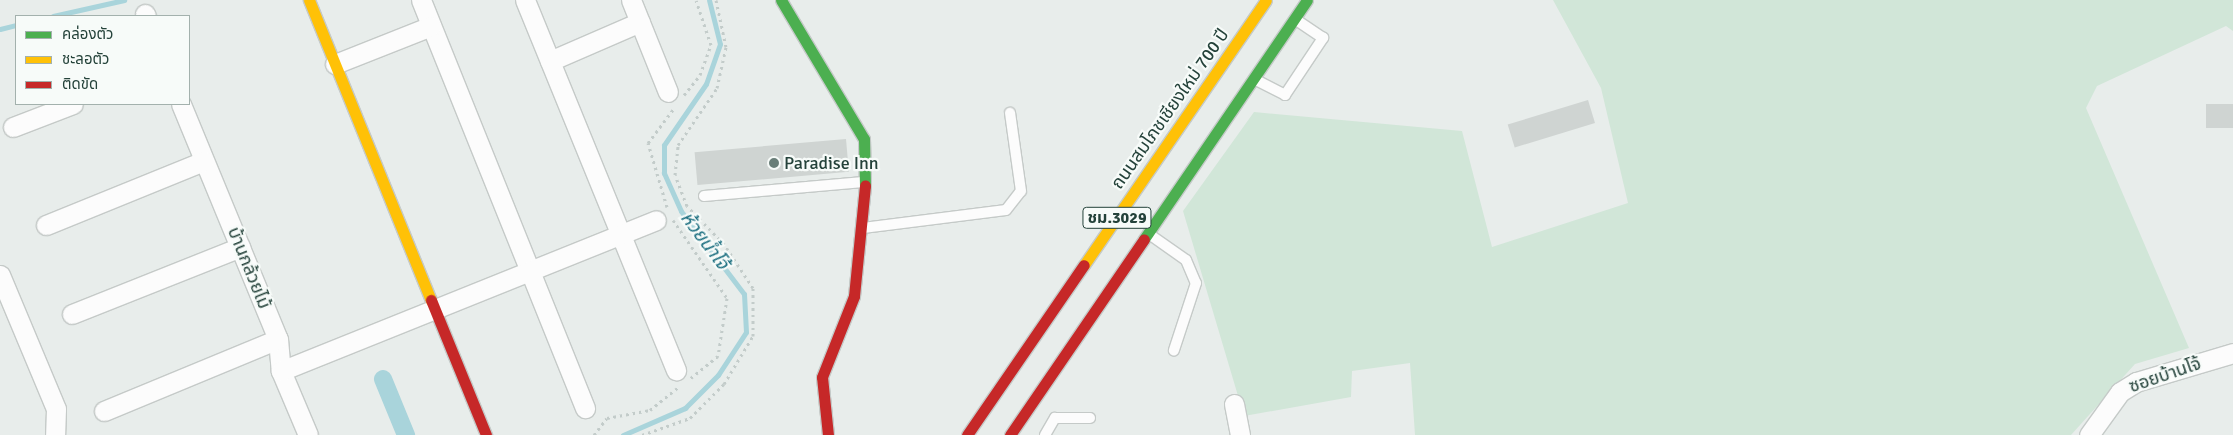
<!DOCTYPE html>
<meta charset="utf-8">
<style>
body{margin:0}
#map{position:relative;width:2233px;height:435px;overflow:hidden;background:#e8edeb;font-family:Signika,"Noto Sans Thai",sans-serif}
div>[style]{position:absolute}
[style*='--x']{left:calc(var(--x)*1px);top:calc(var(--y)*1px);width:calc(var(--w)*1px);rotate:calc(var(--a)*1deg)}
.green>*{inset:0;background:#d1e6d8}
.stream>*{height:5px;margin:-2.5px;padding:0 2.5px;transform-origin:2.5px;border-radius:2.5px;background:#a9d4db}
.canal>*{height:18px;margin:-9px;padding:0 9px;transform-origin:9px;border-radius:9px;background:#a9d4db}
.building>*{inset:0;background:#cfd4d2;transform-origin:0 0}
.path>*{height:3px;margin-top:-1.5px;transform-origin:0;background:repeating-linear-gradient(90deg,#c3ccca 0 2.5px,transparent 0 6.5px)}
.roads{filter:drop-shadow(1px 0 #c5cac8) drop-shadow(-1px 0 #c5cac8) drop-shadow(0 1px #c5cac8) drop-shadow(0 -1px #c5cac8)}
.lane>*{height:10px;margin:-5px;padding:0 5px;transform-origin:5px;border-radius:5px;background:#fcfcfc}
.street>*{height:19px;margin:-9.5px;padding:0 9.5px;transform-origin:9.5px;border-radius:9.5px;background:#fcfcfc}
.fast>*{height:11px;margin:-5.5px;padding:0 5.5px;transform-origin:5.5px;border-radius:5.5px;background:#4caf50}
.slow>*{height:11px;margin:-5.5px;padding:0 5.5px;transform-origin:5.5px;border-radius:5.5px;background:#ffc107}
.jam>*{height:11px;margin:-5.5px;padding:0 5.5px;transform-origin:5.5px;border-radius:5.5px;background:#c62828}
.dots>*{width:14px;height:14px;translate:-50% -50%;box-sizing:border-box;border:2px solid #f7fbf9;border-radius:50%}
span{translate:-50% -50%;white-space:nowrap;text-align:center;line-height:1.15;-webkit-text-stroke:4.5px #f7fbf9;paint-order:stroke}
.shield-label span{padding:1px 4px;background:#f7fbf9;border:1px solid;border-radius:4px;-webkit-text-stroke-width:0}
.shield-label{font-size:16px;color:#24423a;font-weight:700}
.street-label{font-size:18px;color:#24423a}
.poi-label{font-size:18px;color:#24423a}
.left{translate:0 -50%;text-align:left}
.water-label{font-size:19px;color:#1c6f80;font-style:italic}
.legend{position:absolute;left:15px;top:15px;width:175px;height:90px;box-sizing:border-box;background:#f7fbf9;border:1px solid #a3b1ad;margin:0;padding:6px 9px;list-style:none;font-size:15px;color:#24423a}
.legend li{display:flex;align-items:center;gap:10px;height:25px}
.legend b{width:25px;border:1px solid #a3b1ad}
</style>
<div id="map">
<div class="green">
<i style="clip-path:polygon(1553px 0,2233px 0,2233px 31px,2226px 26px,2097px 86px,2086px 108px,2189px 348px,2135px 364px,2071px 435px,1415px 435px,1410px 363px,1352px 371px,1351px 397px,1244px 416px,1183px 211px,1254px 112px,1462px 131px,1492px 247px,1628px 203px,1601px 88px)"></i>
</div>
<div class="stream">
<i style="--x:53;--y:16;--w:73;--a:-12.7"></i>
<i style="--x:0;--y:29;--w:16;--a:-14"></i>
<i style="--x:623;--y:435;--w:68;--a:-23.5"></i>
<i style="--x:685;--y:408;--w:47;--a:-45"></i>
<i style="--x:718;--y:375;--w:51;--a:-56.9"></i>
<i style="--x:746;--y:332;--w:38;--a:-93"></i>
<i style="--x:744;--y:294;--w:104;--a:-127.2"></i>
<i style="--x:681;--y:211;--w:42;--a:-114.1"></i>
<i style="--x:664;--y:173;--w:28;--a:-90"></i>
<i style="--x:664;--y:145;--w:74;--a:-55.5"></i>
<i style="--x:706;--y:84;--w:42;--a:-70.7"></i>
<i style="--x:720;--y:44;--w:45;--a:-104"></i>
</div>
<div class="canal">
<i style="--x:383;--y:379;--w:61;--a:67.7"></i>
</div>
<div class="building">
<i style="left:1588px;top:100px;width:24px;height:84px;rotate:73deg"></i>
<i style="left:2233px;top:104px;width:24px;height:27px;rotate:90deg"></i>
<i style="left:846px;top:139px;width:33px;height:152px;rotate:85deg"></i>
</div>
<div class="path">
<i style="--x:684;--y:95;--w:26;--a:-51"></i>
<i style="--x:700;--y:75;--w:32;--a:-70"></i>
<i style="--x:711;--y:45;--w:47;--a:-108.4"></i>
<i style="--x:667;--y:207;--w:67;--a:-106.5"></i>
<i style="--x:648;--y:143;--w:45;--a:-53.1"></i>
<i style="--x:673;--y:220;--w:95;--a:55.3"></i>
<i style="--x:727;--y:298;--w:59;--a:98.8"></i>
<i style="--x:718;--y:356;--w:35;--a:141"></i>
<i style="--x:594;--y:435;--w:21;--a:-53"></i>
<i style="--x:607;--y:418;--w:44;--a:-10.5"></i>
<i style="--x:650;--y:410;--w:38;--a:-39"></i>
<i style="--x:642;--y:435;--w:51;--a:-19.5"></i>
<i style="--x:690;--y:418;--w:48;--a:-45"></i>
<i style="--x:724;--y:384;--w:56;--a:-58.9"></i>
<i style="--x:753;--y:336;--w:48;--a:-90"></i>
<i style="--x:753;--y:288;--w:53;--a:-123.4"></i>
<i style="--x:724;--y:244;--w:53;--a:-134.2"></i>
<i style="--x:687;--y:206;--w:33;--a:-111"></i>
<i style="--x:675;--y:175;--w:30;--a:-84"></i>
<i style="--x:678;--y:145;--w:69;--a:-55.6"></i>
<i style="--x:717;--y:88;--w:42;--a:-77.6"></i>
<i style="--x:726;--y:47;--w:48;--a:-102"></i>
</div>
<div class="roads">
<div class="lane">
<i style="--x:1254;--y:79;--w:35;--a:27"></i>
<i style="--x:1285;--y:95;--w:69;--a:-56.3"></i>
<i style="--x:1323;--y:38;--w:34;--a:-146"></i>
<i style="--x:704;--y:196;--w:160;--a:-5"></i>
<i style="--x:863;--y:228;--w:144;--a:-7.2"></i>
<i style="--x:1006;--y:210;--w:24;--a:-52"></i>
<i style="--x:1021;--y:191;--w:79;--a:-98"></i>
<i style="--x:1149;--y:234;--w:45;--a:35.1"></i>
<i style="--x:1186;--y:260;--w:25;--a:67"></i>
<i style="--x:1196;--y:283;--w:71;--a:108.2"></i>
<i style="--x:1045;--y:435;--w:20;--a:-60"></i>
<i style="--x:1055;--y:418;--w:35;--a:0"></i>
</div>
<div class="street">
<i style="--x:421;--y:0;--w:440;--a:68.1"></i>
<i style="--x:525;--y:0;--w:400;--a:67.8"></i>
<i style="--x:631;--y:0;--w:99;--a:68.1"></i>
<i style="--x:145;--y:14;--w:2;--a:63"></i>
<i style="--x:550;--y:61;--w:98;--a:-23.4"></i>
<i style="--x:335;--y:64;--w:103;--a:-21.6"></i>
<i style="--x:181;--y:104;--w:254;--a:67.6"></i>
<i style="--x:278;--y:339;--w:32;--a:85"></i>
<i style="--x:281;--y:371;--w:69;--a:67.1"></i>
<i style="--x:13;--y:127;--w:64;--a:-21"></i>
<i style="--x:46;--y:225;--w:170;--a:-22.1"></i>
<i style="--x:0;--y:275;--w:145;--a:67.3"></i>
<i style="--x:56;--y:409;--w:26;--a:92"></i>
<i style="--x:72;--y:314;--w:181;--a:-21.7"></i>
<i style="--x:281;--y:371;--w:404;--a:-21.9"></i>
<i style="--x:1234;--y:404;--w:32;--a:79"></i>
<i style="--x:104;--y:411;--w:188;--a:-22.5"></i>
<i style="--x:2089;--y:435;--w:53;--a:-54.2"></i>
<i style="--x:2120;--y:392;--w:19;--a:-32"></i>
<i style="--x:2136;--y:382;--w:101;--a:-16.6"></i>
</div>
<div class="fast">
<i style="--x:781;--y:0;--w:162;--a:59.2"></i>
<i style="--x:864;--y:139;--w:47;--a:88.8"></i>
<i style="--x:1144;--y:239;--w:289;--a:-55.7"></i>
</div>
<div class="slow">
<i style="--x:309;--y:0;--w:324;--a:67.9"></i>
<i style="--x:1084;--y:265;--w:321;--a:-55.5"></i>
</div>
<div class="jam">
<i style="--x:431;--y:300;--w:146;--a:67.8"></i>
<i style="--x:828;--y:435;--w:58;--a:-95.9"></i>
<i style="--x:822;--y:377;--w:87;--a:-68.4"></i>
<i style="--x:854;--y:296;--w:111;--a:-84.3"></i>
<i style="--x:967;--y:435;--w:206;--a:-55.5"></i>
<i style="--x:1010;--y:435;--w:237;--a:-55.6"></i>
</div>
</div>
<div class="dots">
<i style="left:774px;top:163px;background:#697e78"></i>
</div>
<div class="shield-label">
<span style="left:1117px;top:218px">ชม.3029</span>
</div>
<div class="street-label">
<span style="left:1170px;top:109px;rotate:-55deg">ถนนสมโภชเชียงใหม่ 700 ปี</span>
<span style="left:249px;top:268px;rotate:68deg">บ้านกล้วยไม้</span>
<span style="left:2165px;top:375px;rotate:-19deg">ซอยบ้านโจ้</span>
</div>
<div class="poi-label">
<span class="left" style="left:784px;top:163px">Paradise Inn</span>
</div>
<div class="water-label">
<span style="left:704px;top:241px;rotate:53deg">ห้วยน้ำโจ้</span>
</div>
<ul class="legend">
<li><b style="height:6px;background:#4caf50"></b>คล่องตัว</li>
<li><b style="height:6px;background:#ffc107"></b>ชะลอตัว</li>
<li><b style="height:6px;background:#c62828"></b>ติดขัด</li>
</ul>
</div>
